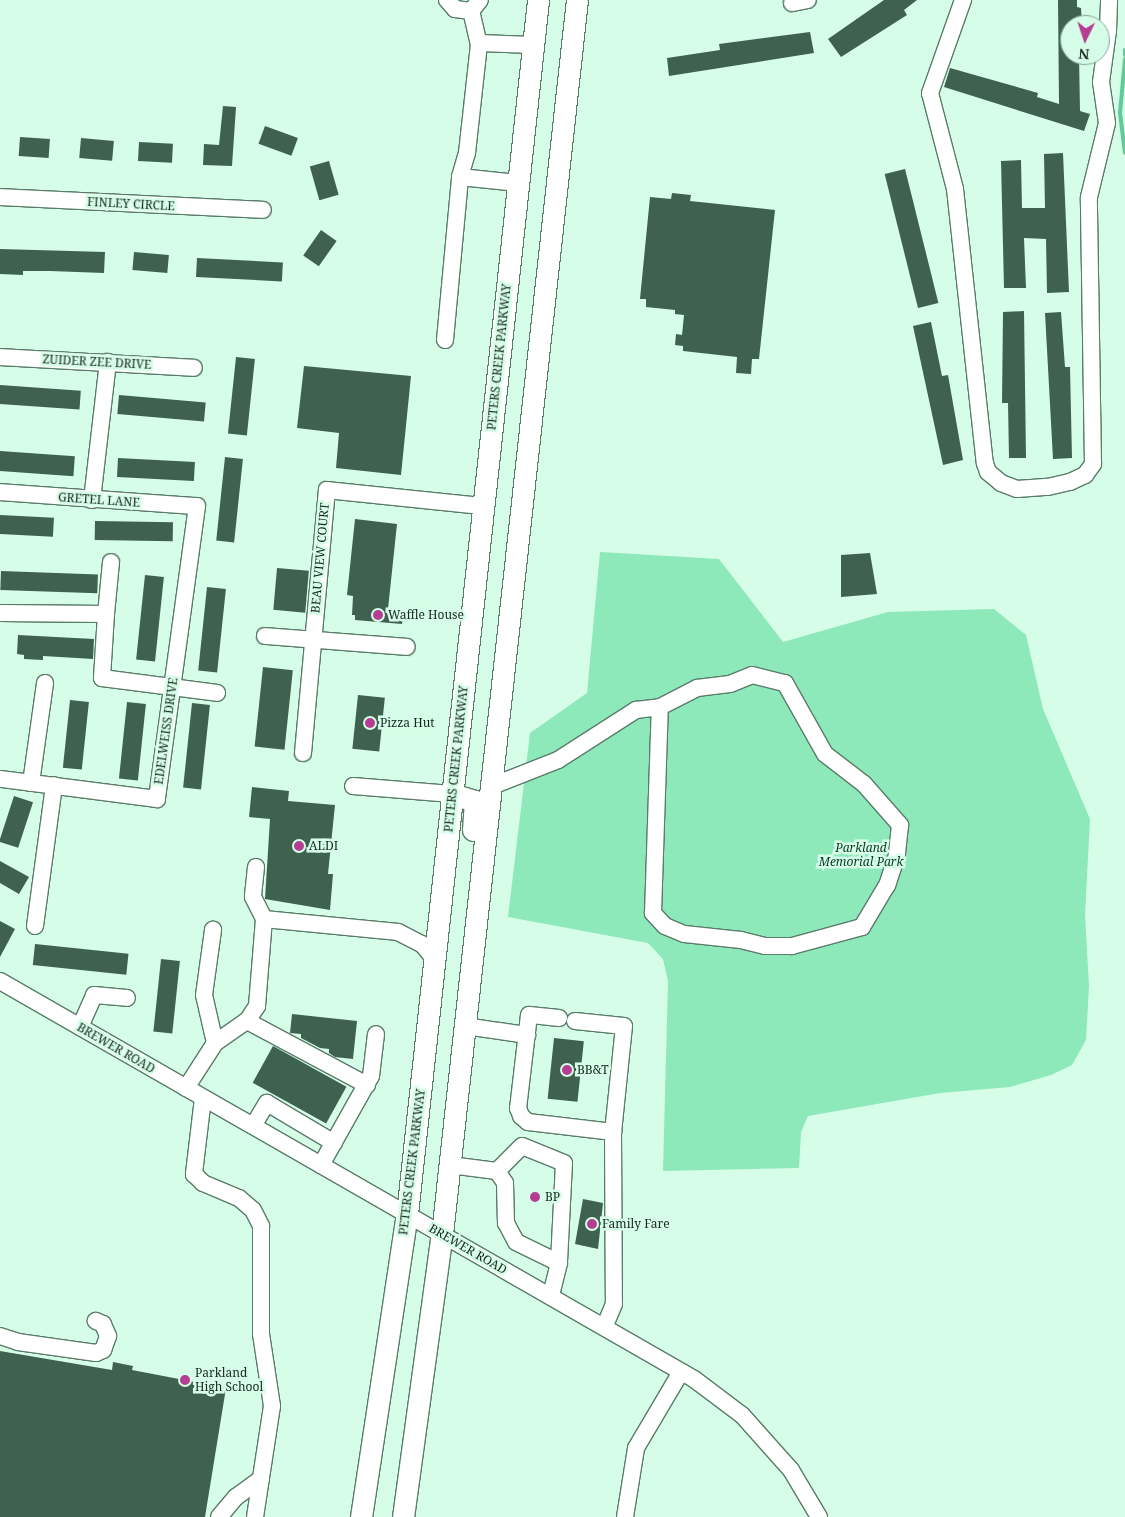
<!DOCTYPE html>
<style>
body{margin:0}
#map{position:relative;width:1125px;height:1517px;overflow:hidden;background:#d6fde7;font-family:"Noto Serif",serif}
div>[style]{position:absolute}
[style*='--x']{left:calc(var(--x)*1px);top:calc(var(--y)*1px);width:calc(var(--w)*1px);rotate:calc(var(--a)*1deg)}
.green>*{inset:0;background:#8de8ba}
.stream>*{height:4px;margin:-2px;padding:0 2px;transform-origin:2px;border-radius:2px;background:#5ecb98}
.building>*{inset:0;background:#3f614f;transform-origin:0 0}
.roads{filter:drop-shadow(1px 0 #597c69) drop-shadow(-1px 0 #597c69) drop-shadow(0 1px #597c69) drop-shadow(0 -1px #597c69)}
.minor>*{height:16px;margin:-8px;padding:0 8px;transform-origin:8px;border-radius:8px;background:#fff}
.major>*{height:21px;margin:-10.5px;padding:0 10.5px;transform-origin:10.5px;border-radius:10.5px;background:#fff}
.dots>*{width:14px;height:14px;translate:-50% -50%;box-sizing:border-box;border:2px solid #d6fde7;border-radius:50%}
span{translate:-50% -50%;white-space:nowrap;text-align:center;line-height:1.15;-webkit-text-stroke:5px #d6fde7;paint-order:stroke}
.street-label{font-size:12px;color:#18261e}
.poi-label{font-size:12px;color:#18261e}
.left{translate:0 -50%;text-align:left}
.park-label{font-size:12px;color:#083925;font-style:italic}
.north{position:absolute;left:1060px;top:15px;width:50px;height:50px;box-sizing:border-box;background:#d6fde7;border:1px solid #8aa797;border-radius:50%;rotate:184deg;font-size:14px;font-weight:700;line-height:20px;text-align:center;color:#18261e}
.north::after{content:'';display:block;margin:auto;width:18px;height:22px;background:#b53e93;clip-path:polygon(50% 0,100% 100%,50% 72%,0 100%)}
</style>
<div id="map">
<div class="green">
<i style="clip-path:polygon(600px 552px,719px 559px,783px 642px,888px 612px,994px 609px,1026px 635px,1043px 709px,1090px 819px,1085px 915px,1089px 986px,1086px 1040px,1072px 1065px,1051px 1075px,1010px 1087px,940px 1093px,808px 1116px,801px 1132px,799px 1168px,663px 1171px,668px 981px,663px 959px,648px 943px,508px 917px,530px 733px,587px 693px)"></i>
</div>
<div class="stream">
<i style="--x:1125;--y:50;--w:5;--a:90"></i>
<i style="--x:1125;--y:59;--w:54;--a:95.3"></i>
<i style="--x:1120;--y:113;--w:40;--a:82.9"></i>
</div>
<div class="building">
<i style="clip-path:polygon(884px 0,917px 0,904px 10px,907px 15px,841px 57px,828px 39px)"></i>
<i style="clip-path:polygon(1058px 0,1077px 0,1077px 7px,1081px 8px,1082px 25px,1070px 25px,1070px 55px,1079px 55px,1080px 111px,1090px 114px,1084px 131px,944px 87px,950px 68px,1038px 93px,1037px 97px,1059px 104px)"></i>
<i style="clip-path:polygon(810px 32px,814px 53px,669px 76px,667px 58px,720px 50px,719px 44px)"></i>
<i style="clip-path:polygon(223px 106px,236px 107px,232px 166px,203px 165px,204px 144px,219px 145px)"></i>
<i style="left:265px;top:126px;width:35px;height:19px;rotate:20deg"></i>
<i style="left:20px;top:137px;width:30px;height:19px;rotate:4deg"></i>
<i style="left:81px;top:138px;width:33px;height:20px;rotate:5deg"></i>
<i style="left:139px;top:142px;width:34px;height:19px;rotate:3deg"></i>
<i style="clip-path:polygon(1063px 153px,1069px 292px,1047px 293px,1046px 239px,1024px 238px,1026px 288px,1004px 288px,1001px 161px,1021px 160px,1022px 208px,1045px 208px,1044px 154px)"></i>
<i style="left:329px;top:161px;width:35px;height:20px;rotate:74deg"></i>
<i style="left:905px;top:169px;width:138px;height:21px;rotate:76deg"></i>
<i style="clip-path:polygon(672px 193px,691px 195px,690px 201px,775px 210px,759px 359px,752px 359px,751px 374px,736px 373px,737px 357px,683px 351px,683px 346px,675px 345px,676px 334px,682px 335px,684px 315px,675px 314px,675px 310px,646px 307px,646px 299px,640px 299px,650px 197px,671px 199px)"></i>
<i style="left:321px;top:230px;width:19px;height:31px;rotate:35deg"></i>
<i style="clip-path:polygon(0 249px,105px 252px,104px 273px,50px 271px,23px 271px,23px 275px,0 274px)"></i>
<i style="left:134px;top:252px;width:35px;height:18px;rotate:5deg"></i>
<i style="left:197px;top:258px;width:86px;height:19px;rotate:3deg"></i>
<i style="clip-path:polygon(1024px 311px,1026px 458px,1009px 458px,1008px 403px,1002px 403px,1003px 312px)"></i>
<i style="clip-path:polygon(1061px 312px,1065px 367px,1070px 367px,1072px 458px,1053px 459px,1045px 313px)"></i>
<i style="clip-path:polygon(931px 322px,942px 376px,948px 375px,963px 460px,943px 465px,913px 326px)"></i>
<i style="left:236px;top:357px;width:19px;height:77px;rotate:6deg"></i>
<i style="clip-path:polygon(304px 366px,411px 376px,401px 475px,336px 468px,339px 433px,297px 428px)"></i>
<i style="left:0;top:385px;width:81px;height:19px;rotate:4deg"></i>
<i style="left:119px;top:395px;width:87px;height:19px;rotate:5deg"></i>
<i style="left:0;top:451px;width:75px;height:20px;rotate:4deg"></i>
<i style="left:225px;top:457px;width:18px;height:84px;rotate:6deg"></i>
<i style="left:118px;top:458px;width:77px;height:19px;rotate:3deg"></i>
<i style="left:0;top:515px;width:54px;height:19px;rotate:3deg"></i>
<i style="clip-path:polygon(355px 519px,397px 524px,388px 609px,404px 610px,402px 624px,355px 620px,355px 615px,352px 615px,353px 596px,347px 595px)"></i>
<i style="left:95px;top:521px;width:78px;height:19px;rotate:1deg"></i>
<i style="clip-path:polygon(870px 553px,877px 594px,841px 597px,841px 555px)"></i>
<i style="left:277px;top:568px;width:32px;height:42px;rotate:5deg"></i>
<i style="left:1px;top:571px;width:97px;height:19px;rotate:2deg"></i>
<i style="left:145px;top:575px;width:19px;height:85px;rotate:6deg"></i>
<i style="left:207px;top:587px;width:19px;height:84px;rotate:6deg"></i>
<i style="clip-path:polygon(18px 635px,94px 639px,93px 659px,43px 656px,43px 660px,24px 659px,24px 655px,17px 654px)"></i>
<i style="left:263px;top:667px;width:30px;height:80px;rotate:6deg"></i>
<i style="left:358px;top:695px;width:27px;height:54px;rotate:6deg"></i>
<i style="left:70px;top:700px;width:19px;height:68px;rotate:6deg"></i>
<i style="left:127px;top:702px;width:19px;height:77px;rotate:6deg"></i>
<i style="left:192px;top:703px;width:18px;height:85px;rotate:6deg"></i>
<i style="clip-path:polygon(252px 787px,289px 791px,288px 801px,335px 805px,328px 874px,333px 874px,330px 910px,265px 899px,270px 819px,249px 817px)"></i>
<i style="left:14px;top:796px;width:20px;height:48px;rotate:18deg"></i>
<i style="clip-path:polygon(0 861px,29px 877px,19px 894px,0 883px)"></i>
<i style="clip-path:polygon(0 921px,15px 929px,0 957px)"></i>
<i style="left:35px;top:944px;width:94px;height:21px;rotate:6deg"></i>
<i style="left:161px;top:959px;width:19px;height:73px;rotate:6deg"></i>
<i style="clip-path:polygon(292px 1014px,357px 1021px,353px 1059px,335px 1057px,329px 1053px,329px 1049px,320px 1048px,301px 1038px,301px 1034px,290px 1033px)"></i>
<i style="left:554px;top:1038px;width:30px;height:61px;rotate:6deg"></i>
<i style="left:273px;top:1046px;width:84px;height:42px;rotate:29deg"></i>
<i style="clip-path:polygon(583px 1199px,603px 1203px,598px 1249px,575px 1244px)"></i>
<i style="clip-path:polygon(0 1351px,112px 1370px,113px 1362px,133px 1366px,132px 1370px,226px 1388px,205px 1517px,0 1517px)"></i>
</div>
<div class="roads">
<div class="minor">
<i style="--x:447;--y:0;--w:12;--a:48"></i>
<i style="--x:455;--y:9;--w:16;--a:7"></i>
<i style="--x:471;--y:11;--w:14;--a:-51"></i>
<i style="--x:963;--y:0;--w:99;--a:109.5"></i>
<i style="--x:930;--y:93;--w:99;--a:75.4"></i>
<i style="--x:955;--y:189;--w:276;--a:83.8"></i>
<i style="--x:985;--y:463;--w:9;--a:72"></i>
<i style="--x:988;--y:472;--w:17;--a:40"></i>
<i style="--x:1001;--y:483;--w:17;--a:21"></i>
<i style="--x:1017;--y:489;--w:31;--a:-4"></i>
<i style="--x:1048;--y:487;--w:23;--a:-13"></i>
<i style="--x:1070;--y:482;--w:17;--a:-25"></i>
<i style="--x:1085;--y:475;--w:14;--a:-54"></i>
<i style="--x:1093;--y:464;--w:267;--a:-90.9"></i>
<i style="--x:1089;--y:197;--w:76;--a:-76.3"></i>
<i style="--x:1107;--y:123;--w:41;--a:-98.3"></i>
<i style="--x:1101;--y:82;--w:51;--a:-82.2"></i>
<i style="--x:1108;--y:31;--w:31;--a:-88"></i>
<i style="--x:792;--y:3;--w:16;--a:-11"></i>
<i style="--x:479;--y:43;--w:54;--a:2.1"></i>
<i style="--x:460;--y:177;--w:58;--a:5.9"></i>
<i style="--x:0;--y:197;--w:263;--a:2.8"></i>
<i style="--x:445;--y:340;--w:164;--a:-84.7"></i>
<i style="--x:460;--y:177;--w:25;--a:-74"></i>
<i style="--x:467;--y:153;--w:109;--a:-83.7"></i>
<i style="--x:479;--y:45;--w:35;--a:-103"></i>
<i style="--x:0;--y:357;--w:194;--a:3.2"></i>
<i style="--x:0;--y:492;--w:197;--a:4.1"></i>
<i style="--x:197;--y:506;--w:296;--a:97.8"></i>
<i style="--x:157;--y:799;--w:158;--a:-172.7"></i>
<i style="--x:92;--y:500;--w:139;--a:-83.4"></i>
<i style="--x:0;--y:613;--w:106;--a:0.5"></i>
<i style="--x:106;--y:614;--w:64;--a:93.6"></i>
<i style="--x:102;--y:678;--w:116;--a:7.4"></i>
<i style="--x:106;--y:614;--w:52;--a:-84.5"></i>
<i style="--x:265;--y:636;--w:142;--a:4.4"></i>
<i style="--x:752;--y:675;--w:34;--a:14"></i>
<i style="--x:785;--y:683;--w:81;--a:60.6"></i>
<i style="--x:825;--y:754;--w:49;--a:37.6"></i>
<i style="--x:864;--y:784;--w:55;--a:48.7"></i>
<i style="--x:900;--y:825;--w:30;--a:96"></i>
<i style="--x:897;--y:855;--w:32;--a:108"></i>
<i style="--x:887;--y:885;--w:49;--a:120.8"></i>
<i style="--x:862;--y:927;--w:73;--a:164.8"></i>
<i style="--x:792;--y:946;--w:27;--a:180"></i>
<i style="--x:765;--y:946;--w:25;--a:-166"></i>
<i style="--x:741;--y:940;--w:57;--a:-174"></i>
<i style="--x:684;--y:934;--w:21;--a:-157"></i>
<i style="--x:665;--y:926;--w:18;--a:-133"></i>
<i style="--x:653;--y:913;--w:206;--a:-88.1"></i>
<i style="--x:660;--y:707;--w:42;--a:-27.2"></i>
<i style="--x:697;--y:688;--w:33;--a:-7"></i>
<i style="--x:730;--y:684;--w:24;--a:-22"></i>
<i style="--x:303;--y:753;--w:264;--a:-84.8"></i>
<i style="--x:327;--y:490;--w:157;--a:5.9"></i>
<i style="--x:31;--y:783;--w:101;--a:-82"></i>
<i style="--x:353;--y:786;--w:99;--a:4.6"></i>
<i style="--x:492;--y:786;--w:71;--a:-21.5"></i>
<i style="--x:558;--y:760;--w:93;--a:-32.7"></i>
<i style="--x:636;--y:710;--w:24;--a:-7"></i>
<i style="--x:256;--y:867;--w:30;--a:96"></i>
<i style="--x:253;--y:897;--w:25;--a:63"></i>
<i style="--x:264;--y:919;--w:135;--a:5.5"></i>
<i style="--x:398;--y:932;--w:27;--a:27"></i>
<i style="--x:422;--y:944;--w:21;--a:51"></i>
<i style="--x:35;--y:926;--w:142;--a:-82.3"></i>
<i style="--x:0;--y:981;--w:800;--a:29.83"></i>
<i style="--x:694;--y:1379;--w:60;--a:36.9"></i>
<i style="--x:742;--y:1415;--w:74;--a:48.3"></i>
<i style="--x:791;--y:1470;--w:55;--a:59.2"></i>
<i style="--x:559;--y:1018;--w:30;--a:-174"></i>
<i style="--x:529;--y:1015;--w:94;--a:96.7"></i>
<i style="--x:518;--y:1108;--w:9;--a:69"></i>
<i style="--x:521;--y:1116;--w:9;--a:41"></i>
<i style="--x:528;--y:1122;--w:86;--a:6.7"></i>
<i style="--x:247;--y:1021;--w:136;--a:28.1"></i>
<i style="--x:575;--y:1021;--w:49;--a:5.8"></i>
<i style="--x:624;--y:1026;--w:107;--a:95.9"></i>
<i style="--x:613;--y:1132;--w:172;--a:89.7"></i>
<i style="--x:614;--y:1304;--w:25;--a:113"></i>
<i style="--x:465;--y:1026;--w:63;--a:8.3"></i>
<i style="--x:80;--y:1027;--w:35;--a:-66"></i>
<i style="--x:94;--y:995;--w:33;--a:5"></i>
<i style="--x:215;--y:1043;--w:39;--a:-35"></i>
<i style="--x:247;--y:1021;--w:18;--a:-56"></i>
<i style="--x:257;--y:1006;--w:87;--a:-85.4"></i>
<i style="--x:186;--y:1088;--w:54;--a:-57.2"></i>
<i style="--x:215;--y:1043;--w:49;--a:-102.9"></i>
<i style="--x:204;--y:995;--w:66;--a:-82.1"></i>
<i style="--x:203;--y:1098;--w:77;--a:96.8"></i>
<i style="--x:194;--y:1174;--w:13;--a:45"></i>
<i style="--x:203;--y:1183;--w:39;--a:23"></i>
<i style="--x:239;--y:1198;--w:18;--a:41"></i>
<i style="--x:253;--y:1210;--w:18;--a:63"></i>
<i style="--x:261;--y:1226;--w:108;--a:90"></i>
<i style="--x:261;--y:1334;--w:73;--a:81.3"></i>
<i style="--x:272;--y:1406;--w:112;--a:98.7"></i>
<i style="--x:253;--y:1126;--w:27;--a:-59"></i>
<i style="--x:267;--y:1103;--w:78;--a:30.8"></i>
<i style="--x:321;--y:1165;--w:102;--a:-60.7"></i>
<i style="--x:371;--y:1076;--w:42;--a:-83.2"></i>
<i style="--x:450;--y:1165;--w:47;--a:7.3"></i>
<i style="--x:497;--y:1171;--w:35;--a:-45"></i>
<i style="--x:522;--y:1146;--w:45;--a:22"></i>
<i style="--x:564;--y:1163;--w:100;--a:92.9"></i>
<i style="--x:559;--y:1263;--w:34;--a:104"></i>
<i style="--x:497;--y:1171;--w:14;--a:56"></i>
<i style="--x:505;--y:1183;--w:40;--a:88.6"></i>
<i style="--x:506;--y:1223;--w:21;--a:62"></i>
<i style="--x:516;--y:1242;--w:48;--a:26"></i>
<i style="--x:0;--y:1336;--w:19;--a:18"></i>
<i style="--x:18;--y:1342;--w:79;--a:8"></i>
<i style="--x:96;--y:1353;--w:8;--a:-23"></i>
<i style="--x:103;--y:1350;--w:15;--a:-70"></i>
<i style="--x:108;--y:1336;--w:13;--a:-113"></i>
<i style="--x:103;--y:1324;--w:8;--a:-157"></i>
<i style="--x:219;--y:1517;--w:26;--a:-50"></i>
<i style="--x:236;--y:1497;--w:31;--a:-36"></i>
<i style="--x:625;--y:1517;--w:70;--a:-80.9"></i>
<i style="--x:636;--y:1448;--w:88;--a:-59.4"></i>
</div>
<div class="major">
<i style="--x:452;--y:794;--w:24;--a:17"></i>
<i style="--x:475;--y:801;--w:29;--a:94"></i>
<i style="--x:361;--y:1517;--w:306;--a:-81.4"></i>
<i style="--x:407;--y:1214;--w:1221;--a:-83.84"></i>
<i style="--x:403;--y:1517;--w:286;--a:-82.2"></i>
<i style="--x:442;--y:1234;--w:1241;--a:-83.76"></i>
</div>
</div>
<div class="dots">
<i style="left:378px;top:615px;background:#b53e93"></i>
<i style="left:370px;top:723px;background:#b53e93"></i>
<i style="left:299px;top:846px;background:#b53e93"></i>
<i style="left:567px;top:1070px;background:#b53e93"></i>
<i style="left:535px;top:1197px;background:#b53e93"></i>
<i style="left:592px;top:1224px;background:#b53e93"></i>
<i style="left:185px;top:1380px;background:#b53e93"></i>
</div>
<div class="street-label">
<span style="left:131px;top:204px;rotate:3deg">FINLEY CIRCLE</span>
<span style="left:499px;top:357px;rotate:-84deg">PETERS CREEK PARKWAY</span>
<span style="left:97px;top:362px;rotate:3deg">ZUIDER ZEE DRIVE</span>
<span style="left:99px;top:500px;rotate:4deg">GRETEL LANE</span>
<span style="left:320px;top:558px;rotate:-85deg">BEAU VIEW COURT</span>
<span style="left:166px;top:731px;rotate:-82deg">EDELWEISS DRIVE</span>
<span style="left:456px;top:759px;rotate:-84deg">PETERS CREEK PARKWAY</span>
<span style="left:116px;top:1048px;rotate:30deg">BREWER ROAD</span>
<span style="left:412px;top:1162px;rotate:-83deg">PETERS CREEK PARKWAY</span>
<span style="left:468px;top:1249px;rotate:30deg">BREWER ROAD</span>
</div>
<div class="poi-label">
<span class="left" style="left:388px;top:615px">Waffle House</span>
<span class="left" style="left:380px;top:723px">Pizza Hut</span>
<span class="left" style="left:309px;top:846px">ALDI</span>
<span class="left" style="left:577px;top:1070px">BB&amp;T</span>
<span class="left" style="left:545px;top:1197px">BP</span>
<span class="left" style="left:602px;top:1224px">Family Fare</span>
<span class="left" style="left:195px;top:1380px">Parkland<br>High School</span>
</div>
<div class="park-label">
<span style="left:861px;top:855px">Parkland<br>Memorial Park</span>
</div>
<div class="north">N</div>
</div>
